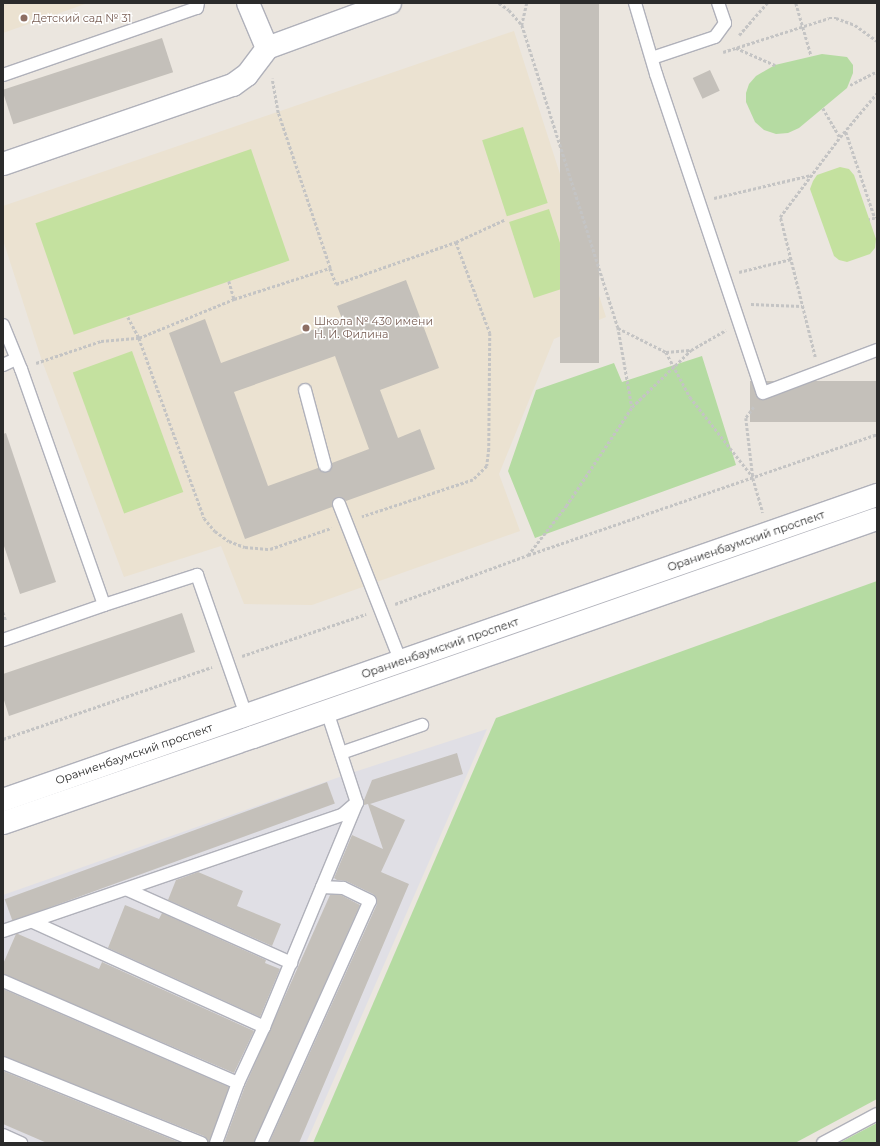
<!DOCTYPE html>
<meta charset="utf-8">
<style>
body{margin:0}
#map{position:relative;width:880px;height:1146px;overflow:hidden;background:#ebe6df;font-family:Montserrat,sans-serif}
div>[style]{position:absolute}
[style*='--x']{left:calc(var(--x)*1px);top:calc(var(--y)*1px);width:calc(var(--w)*1px);rotate:calc(var(--a)*1deg)}
.industrial>*{inset:0;background:#e0dfe5}
.education>*{inset:0;background:#ebe2d1}
.green>*{inset:0;background:#b5dba2}
.pitch>*{inset:0;background:#c4e19f;transform-origin:0 0}
.building>*{inset:0;background:#c4c0ba;transform-origin:0 0}
.path>*{height:2.5px;margin-top:-1.25px;transform-origin:0;background:repeating-linear-gradient(90deg,#c4c4c4 0 3px,transparent 0 5px)}
.roads{filter:drop-shadow(1px 0 #b0b1ba) drop-shadow(-1px 0 #b0b1ba) drop-shadow(0 1px #b0b1ba) drop-shadow(0 -1px #b0b1ba)}
.service>*{height:12px;margin:-6px;padding:0 6px;transform-origin:6px;border-radius:6px;background:#fff}
.minor>*{height:22px;margin:-11px;padding:0 11px;transform-origin:11px;border-radius:11px;background:#fff}
.secondary>*{height:22px;margin:-11px;padding:0 11px;transform-origin:11px;border-radius:11px;background:#fff}
.dots>*{width:11px;height:11px;translate:-50% -50%;box-sizing:border-box;border:2px solid #fff;border-radius:50%}
span{translate:-50% -50%;white-space:nowrap;text-align:center;line-height:1.15;-webkit-text-stroke:3px #fff;paint-order:stroke}
.education-label{font-size:11px;color:#785e54}
.left{translate:0 -50%;text-align:left}
.street-label{font-size:11px;color:#2b2b2b}
.frame{position:absolute;inset:0;border:4px solid #2b2b2b;pointer-events:none}
</style>
<div id="map">
<div class="industrial">
<i style="clip-path:polygon(487px 729px,306px 1143px,3px 1143px,3px 895px,348px 774px)"></i>
</div>
<div class="education">
<i style="clip-path:polygon(3px 3px,88px 3px,3px 33px)"></i>
<i style="clip-path:polygon(514px 31px,606px 317px,554px 339px,499px 474px,520px 531px,312px 605px,244px 604px,221px 546px,124px 577px,42px 361px,3px 240px,3px 206px)"></i>
</div>
<div class="green">
<i style="clip-path:polygon(822px 54px,847px 57px,853px 65px,853px 73px,847px 88px,799px 128px,788px 133px,776px 134px,764px 130px,755px 122px,746px 102px,746px 93px,749px 84px,756px 76px,775px 65px)"></i>
<i style="clip-path:polygon(702px 356px,736px 465px,535px 538px,508px 471px,536px 390px,614px 363px,622px 382px)"></i>
<i style="clip-path:polygon(877px 581px,877px 1099px,795px 1143px,313px 1143px,496px 718px)"></i>
<i style="clip-path:polygon(877px 1123px,877px 1143px,839px 1143px)"></i>
</div>
<div class="pitch">
<i style="left:523px;top:127px;width:80px;height:43px;rotate:72deg"></i>
<i style="left:251px;top:149px;width:118px;height:228px;rotate:71deg"></i>
<i style="clip-path:polygon(840px 167px,849px 169px,854px 175px,876px 239px,875px 248px,870px 254px,847px 262px,839px 260px,834px 256px,810px 189px,813px 181px,817px 175px)"></i>
<i style="left:549px;top:209px;width:80px;height:42px;rotate:72deg"></i>
<i style="left:132px;top:351px;width:150px;height:63px;rotate:70deg"></i>
</div>
<div class="building">
<i style="left:560px;top:3px;width:39px;height:360px"></i>
<i style="left:162px;top:38px;width:36px;height:168px;rotate:72deg"></i>
<i style="left:710px;top:70px;width:23px;height:19px;rotate:65deg"></i>
<i style="clip-path:polygon(evenodd,406px 280px,439px 368px,380px 390px,398px 438px,420px 429px,435px 469px,346px 501px,343px 498px,337px 497px,333px 500px,332px 507px,245px 539px,169px 333px,205px 319px,221px 363px,342px 319px,337px 306px,406px 280px,335px 356px,369px 449px,332px 463px,332px 467px,327px 472px,323px 472px,318px 468px,268px 486px,234px 392px,335px 356px)"></i>
<i style="left:877px;top:381px;width:41px;height:127px;rotate:90deg"></i>
<i style="clip-path:polygon(6px 433px,56px 582px,20px 594px,3px 543px,3px 434px)"></i>
<i style="clip-path:polygon(182px 613px,195px 652px,9px 716px,3px 697px,3px 674px)"></i>
<i style="clip-path:polygon(457px 753px,463px 774px,370px 804px,405px 820px,381px 872px,409px 884px,299px 1143px,269px 1143px,377px 904px,376px 897px,373px 894px,346px 881px,337px 880px,334px 878px,352px 835px,383px 849px,368px 804px,364px 805px,364px 800px,372px 780px)"></i>
<i style="left:327px;top:782px;width:23px;height:343px;rotate:70deg"></i>
<i style="clip-path:polygon(198px 872px,243px 891px,237px 906px,281px 924px,272px 946px,168px 900px,176px 880px)"></i>
<i style="clip-path:polygon(330px 895px,341px 895px,360px 905px,254px 1143px,224px 1143px,245px 1086px)"></i>
<i style="clip-path:polygon(125px 905px,159px 919px,162px 913px,266px 960px,265px 963px,280px 969px,260px 1017px,108px 948px)"></i>
<i style="clip-path:polygon(16px 934px,18px 934px,99px 969px,102px 962px,254px 1031px,234px 1073px,3px 974px,3px 964px)"></i>
<i style="clip-path:polygon(3px 989px,229px 1087px,209px 1143px,204px 1136px,3px 1056px)"></i>
<i style="clip-path:polygon(3px 1071px,181px 1143px,47px 1143px,3px 1124px)"></i>
</div>
<div class="path">
<i style="--x:499;--y:3;--w:12;--a:35"></i>
<i style="--x:509;--y:10;--w:20;--a:49"></i>
<i style="--x:527;--y:3;--w:23;--a:103"></i>
<i style="--x:522;--y:25;--w:317;--a:72.4"></i>
<i style="--x:618;--y:327;--w:81;--a:80.1"></i>
<i style="--x:796;--y:3;--w:54;--a:73.9"></i>
<i style="--x:739;--y:35;--w:43;--a:-48.8"></i>
<i style="--x:736;--y:48;--w:43;--a:23.6"></i>
<i style="--x:723;--y:52;--w:111;--a:-17.8"></i>
<i style="--x:829;--y:18;--w:7;--a:0"></i>
<i style="--x:836;--y:18;--w:20;--a:20"></i>
<i style="--x:855;--y:25;--w:27;--a:36"></i>
<i style="--x:850;--y:85;--w:30;--a:-27"></i>
<i style="--x:823;--y:108;--w:34;--a:60"></i>
<i style="--x:840;--y:137;--w:57;--a:-49.9"></i>
<i style="--x:846;--y:132;--w:91;--a:71.4"></i>
<i style="--x:875;--y:218;--w:6;--a:162"></i>
<i style="--x:714;--y:198;--w:100;--a:-13.3"></i>
<i style="--x:456;--y:242;--w:53;--a:-24.6"></i>
<i style="--x:330;--y:268;--w:17;--a:69"></i>
<i style="--x:336;--y:284;--w:127;--a:-19.3"></i>
<i style="--x:456;--y:242;--w:97;--a:69.5"></i>
<i style="--x:490;--y:333;--w:116;--a:90.5"></i>
<i style="--x:489;--y:449;--w:17;--a:97"></i>
<i style="--x:487;--y:466;--w:20;--a:135"></i>
<i style="--x:473;--y:480;--w:117;--a:161.6"></i>
<i style="--x:739;--y:272;--w:54;--a:-14"></i>
<i style="--x:229;--y:281;--w:19;--a:74"></i>
<i style="--x:751;--y:304;--w:51;--a:2.2"></i>
<i style="--x:128;--y:317;--w:24;--a:62"></i>
<i style="--x:139;--y:338;--w:191;--a:70.1"></i>
<i style="--x:204;--y:518;--w:17;--a:50"></i>
<i style="--x:215;--y:531;--w:17;--a:36"></i>
<i style="--x:229;--y:541;--w:17;--a:21"></i>
<i style="--x:245;--y:547;--w:25;--a:5"></i>
<i style="--x:270;--y:549;--w:65;--a:-19"></i>
<i style="--x:618;--y:328;--w:54;--a:26.6"></i>
<i style="--x:666;--y:352;--w:24;--a:-5"></i>
<i style="--x:666;--y:352;--w:51;--a:61.9"></i>
<i style="--x:690;--y:397;--w:102;--a:51.8"></i>
<i style="--x:815;--y:357;--w:144;--a:-104"></i>
<i style="--x:780;--y:217;--w:100;--a:-53.1"></i>
<i style="--x:36;--y:363;--w:69;--a:-18.7"></i>
<i style="--x:101;--y:341;--w:38;--a:-5"></i>
<i style="--x:139;--y:338;--w:103;--a:-22.3"></i>
<i style="--x:234;--y:299;--w:101;--a:-17.9"></i>
<i style="--x:330;--y:268;--w:163;--a:-108.5"></i>
<i style="--x:278;--y:113;--w:35;--a:-100"></i>
<i style="--x:754;--y:407;--w:14;--a:126"></i>
<i style="--x:746;--y:418;--w:60;--a:83.3"></i>
<i style="--x:753;--y:478;--w:36;--a:74"></i>
<i style="--x:528;--y:555;--w:62;--a:-52.2"></i>
<i style="--x:566;--y:506;--w:119;--a:-56.3"></i>
<i style="--x:632;--y:407;--w:82;--a:-44"></i>
<i style="--x:691;--y:350;--w:40;--a:-29.7"></i>
<i style="--x:395;--y:604;--w:142;--a:-20.2"></i>
<i style="--x:528;--y:555;--w:369;--a:-19.1"></i>
<i style="--x:3;--y:612;--w:9;--a:72"></i>
<i style="--x:242;--y:656;--w:131;--a:-18.7"></i>
<i style="--x:3;--y:739;--w:221;--a:-19"></i>
</div>
<div class="roads">
<div class="service">
<i style="--x:635;--y:3;--w:74;--a:73.5"></i>
<i style="--x:656;--y:74;--w:336;--a:71.5"></i>
<i style="--x:763;--y:393;--w:122;--a:-20.7"></i>
<i style="--x:652;--y:58;--w:66;--a:-18.4"></i>
<i style="--x:715;--y:37;--w:17;--a:-54"></i>
<i style="--x:725;--y:23;--w:21;--a:-109"></i>
<i style="--x:3;--y:75;--w:205;--a:-19.1"></i>
<i style="--x:197;--y:8;--w:5;--a:-79"></i>
<i style="--x:3;--y:325;--w:48;--a:67.8"></i>
<i style="--x:21;--y:369;--w:250;--a:70.6"></i>
<i style="--x:104;--y:605;--w:98;--a:-17.9"></i>
<i style="--x:197;--y:575;--w:148;--a:70.7"></i>
<i style="--x:3;--y:365;--w:14;--a:-25"></i>
<i style="--x:305;--y:390;--w:78;--a:75.1"></i>
<i style="--x:339;--y:504;--w:170;--a:68.6"></i>
<i style="--x:3;--y:640;--w:107;--a:-19.1"></i>
<i style="--x:341;--y:753;--w:86;--a:-19.1"></i>
<i style="--x:128;--y:890;--w:179;--a:24.1"></i>
<i style="--x:33;--y:922;--w:254;--a:24.4"></i>
<i style="--x:3;--y:931;--w:358;--a:-18.9"></i>
<i style="--x:342;--y:815;--w:18;--a:-41"></i>
<i style="--x:3;--y:981;--w:256;--a:23.5"></i>
<i style="--x:3;--y:1063;--w:214;--a:22"></i>
<i style="--x:3;--y:1135;--w:20;--a:24"></i>
<i style="--x:216;--y:1143;--w:64;--a:-69.9"></i>
<i style="--x:238;--y:1083;--w:62;--a:-65.1"></i>
<i style="--x:264;--y:1027;--w:243;--a:-67.5"></i>
<i style="--x:357;--y:803;--w:97;--a:-108.1"></i>
<i style="--x:261;--y:1143;--w:265;--a:-65.8"></i>
<i style="--x:370;--y:901;--w:30;--a:-154"></i>
<i style="--x:343;--y:888;--w:21;--a:-177"></i>
<i style="--x:823;--y:1143;--w:61;--a:-28.2"></i>
</div>
<div class="minor">
<i style="--x:248;--y:3;--w:49;--a:67.1"></i>
<i style="--x:3;--y:164;--w:243;--a:-19"></i>
<i style="--x:233;--y:85;--w:17;--a:-36"></i>
<i style="--x:247;--y:75;--w:34;--a:-53"></i>
<i style="--x:267;--y:48;--w:131;--a:-20.1"></i>
</div>
<div class="secondary">
<i style="--x:3;--y:800;--w:926;--a:-19.24"></i>
<i style="--x:3;--y:823;--w:264;--a:-19"></i>
<i style="--x:253;--y:737;--w:661;--a:-19.26"></i>
</div>
</div>
<div class="dots">
<i style="left:24px;top:18px;background:#8d6e63"></i>
<i style="left:306px;top:328px;background:#8d6e63"></i>
</div>
<div class="education-label">
<span class="left" style="left:32px;top:18px">Детский сад № 31</span>
<span class="left" style="left:314px;top:328px">Школа № 430 имени<br>Н. И. Филина</span>
</div>
<div class="street-label">
<span style="left:746px;top:541px;rotate:-19deg">Ораниенбаумский проспект</span>
<span style="left:440px;top:648px;rotate:-19deg">Ораниенбаумский проспект</span>
<span style="left:134px;top:754px;rotate:-19deg">Ораниенбаумский проспект</span>
</div>
<div class="frame"></div>
</div>
